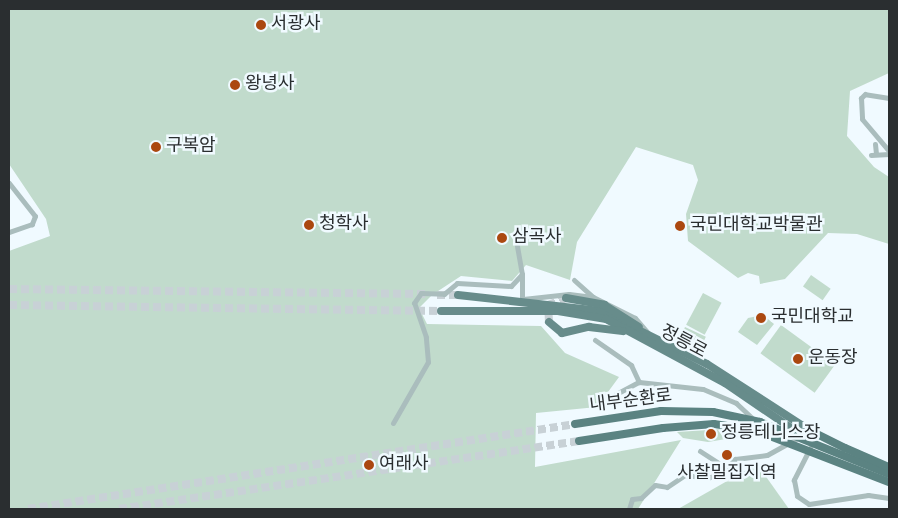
<!DOCTYPE html>
<meta charset="utf-8">
<style>
body{margin:0}
#map{position:relative;width:898px;height:518px;overflow:hidden;background:#f0faff;font-family:Overpass,"Noto Sans KR",sans-serif}
div>[style]{position:absolute}
[style*='--x']{left:calc(var(--x)*1px);top:calc(var(--y)*1px);width:calc(var(--w)*1px);rotate:calc(var(--a)*1deg)}
.green>*{inset:0;background:#c1dbcc;transform-origin:0 0}
.primary-tunnel>*{height:8px;margin-top:-4px;transform-origin:0;background:repeating-linear-gradient(90deg,#c8d1d6 0 8px,transparent 0 12px)}
.trunk-tunnel>*{height:8px;margin-top:-4px;transform-origin:0;background:repeating-linear-gradient(90deg,#c8d1d6 0 8px,transparent 0 12px)}
.minor>*{height:5px;margin:-2.5px;padding:0 2.5px;transform-origin:2.5px;border-radius:2.5px;background:#aabdbd}
.primary>*{height:8px;margin:-4px;padding:0 4px;transform-origin:4px;border-radius:4px;background:#678c8b}
.trunk>*{height:8px;margin:-4px;padding:0 4px;transform-origin:4px;border-radius:4px;background:#5b8382}
.trunk-bridge>*{height:8px;margin:-4px;padding:0 4px;transform-origin:4px;border-radius:4px;background:#5b8382}
.dots>*{width:14px;height:14px;translate:-50% -50%;box-sizing:border-box;border:2px solid #f0faff;border-radius:50%}
span{translate:-50% -50%;white-space:nowrap;text-align:center;line-height:1.15;-webkit-text-stroke:5px #f0faff;paint-order:stroke}
.poi-label{font-size:18px;color:#2a2e30}
.left{translate:0 -50%;text-align:left}
.street-label{font-size:18px;color:#2a2e30}
.frame{position:absolute;inset:0;border:10px solid #2a2e30;pointer-events:none}
</style>
<div id="map">
<div class="green">
<i style="clip-path:polygon(9px 9px,889px 9px,889px 73px,850px 91px,847px 136px,874px 167px,889px 177px,889px 244px,857px 234px,828px 233px,785px 279px,760px 284px,759px 276px,748px 273px,738px 278px,688px 241px,686px 214px,698px 180px,693px 165px,636px 147px,577px 242px,570px 280px,526px 265px,512px 281px,461px 276px,432px 295px,419px 308px,427px 324px,541px 326px,565px 353px,619px 377px,597px 407px,536px 413px,535px 467px,681px 440px,638px 509px,9px 509px,9px 251px,50px 236px,46px 219px,9px 164px)"></i>
<i style="left:811px;top:275px;width:24px;height:14px;rotate:35deg"></i>
<i style="left:703px;top:293px;width:21px;height:36px;rotate:28deg"></i>
<i style="clip-path:polygon(763px 315px,774px 324px,757px 345px,738px 332px,748px 318px)"></i>
<i style="left:781px;top:325px;width:67px;height:35px;rotate:36deg"></i>
<i style="left:685px;top:327px;width:23px;height:8px;rotate:25deg"></i>
<i style="clip-path:polygon(724px 429px,744px 436px,708px 442px,683px 438px,677px 432px)"></i>
<i style="clip-path:polygon(757px 464px,789px 509px,678px 509px)"></i>
</div>
<div class="primary-tunnel">
<i style="--x:9;--y:289;--w:417;--a:0.7"></i>
<i style="--x:437;--y:295;--w:21;--a:0"></i>
<i style="--x:9;--y:305;--w:432;--a:0.8"></i>
<i style="--x:549;--y:322;--w:17;--a:-93"></i>
<i style="--x:548;--y:305;--w:19;--a:-21"></i>
</div>
<div class="trunk-tunnel">
<i style="--x:28;--y:509;--w:554;--a:-8.83"></i>
<i style="--x:119;--y:509;--w:465;--a:-8.4"></i>
</div>
<div class="minor">
<i style="--x:889;--y:98;--w:24;--a:-171"></i>
<i style="--x:865;--y:94;--w:6;--a:135"></i>
<i style="--x:861;--y:98;--w:21;--a:87"></i>
<i style="--x:862;--y:119;--w:42;--a:49.8"></i>
<i style="--x:875;--y:144;--w:9;--a:84"></i>
<i style="--x:871;--y:155;--w:18;--a:-3"></i>
<i style="--x:9;--y:183;--w:42;--a:51.8"></i>
<i style="--x:35;--y:216;--w:9;--a:111"></i>
<i style="--x:32;--y:224;--w:24;--a:161"></i>
<i style="--x:517;--y:246;--w:28;--a:80"></i>
<i style="--x:574;--y:280;--w:25;--a:42"></i>
<i style="--x:523;--y:299;--w:46;--a:-6.2"></i>
<i style="--x:569;--y:294;--w:24;--a:7"></i>
<i style="--x:593;--y:297;--w:47;--a:26.6"></i>
<i style="--x:635;--y:318;--w:21;--a:49"></i>
<i style="--x:595;--y:340;--w:44;--a:34.8"></i>
<i style="--x:631;--y:365;--w:19;--a:65"></i>
<i style="--x:616;--y:394;--w:26;--a:-28"></i>
<i style="--x:639;--y:382;--w:64;--a:6.2"></i>
<i style="--x:703;--y:389;--w:36;--a:23"></i>
<i style="--x:736;--y:403;--w:26;--a:43"></i>
<i style="--x:393;--y:423;--w:70;--a:-60.2"></i>
<i style="--x:428;--y:362;--w:25;--a:-95"></i>
<i style="--x:426;--y:337;--w:36;--a:-109"></i>
<i style="--x:414;--y:303;--w:12;--a:-55"></i>
<i style="--x:421;--y:293;--w:23;--a:2"></i>
<i style="--x:444;--y:294;--w:17;--a:-40"></i>
<i style="--x:457;--y:283;--w:54;--a:3.2"></i>
<i style="--x:511;--y:286;--w:16;--a:-47"></i>
<i style="--x:522;--y:274;--w:25;--a:90"></i>
<i style="--x:810;--y:448;--w:36;--a:117"></i>
<i style="--x:794;--y:480;--w:16;--a:79"></i>
<i style="--x:797;--y:496;--w:14;--a:34"></i>
<i style="--x:809;--y:504;--w:60;--a:-8.7"></i>
<i style="--x:868;--y:495;--w:21;--a:8"></i>
<i style="--x:700;--y:451;--w:31;--a:33"></i>
<i style="--x:629;--y:509;--w:10;--a:-73"></i>
<i style="--x:632;--y:499;--w:9;--a:-6"></i>
<i style="--x:641;--y:498;--w:19;--a:-43"></i>
<i style="--x:655;--y:485;--w:12;--a:9"></i>
<i style="--x:667;--y:487;--w:22;--a:-34"></i>
<i style="--x:685;--y:475;--w:23;--a:7"></i>
<i style="--x:708;--y:478;--w:16;--a:-22"></i>
<i style="--x:723;--y:472;--w:18;--a:-47"></i>
<i style="--x:735;--y:459;--w:32;--a:-7"></i>
<i style="--x:767;--y:455;--w:33;--a:-29"></i>
</div>
<div class="primary">
<i style="--x:458;--y:295;--w:143;--a:6.4"></i>
<i style="--x:600;--y:311;--w:119;--a:26.4"></i>
<i style="--x:707;--y:364;--w:125;--a:32.9"></i>
<i style="--x:566;--y:298;--w:39;--a:10"></i>
<i style="--x:604;--y:305;--w:41;--a:32.2"></i>
<i style="--x:441;--y:311;--w:117;--a:0"></i>
<i style="--x:558;--y:311;--w:49;--a:9.5"></i>
<i style="--x:606;--y:319;--w:135;--a:28.3"></i>
<i style="--x:725;--y:383;--w:99;--a:34.3"></i>
<i style="--x:549;--y:322;--w:17;--a:40"></i>
<i style="--x:562;--y:333;--w:28;--a:-13"></i>
<i style="--x:589;--y:327;--w:34;--a:7"></i>
</div>
<div class="trunk">
<i style="--x:575;--y:424;--w:87;--a:-8.6"></i>
<i style="--x:807;--y:429;--w:42;--a:26.6"></i>
<i style="--x:579;--y:441;--w:85;--a:-8.8"></i>
</div>
<div class="trunk-bridge">
<i style="--x:661;--y:411;--w:52;--a:1.1"></i>
<i style="--x:713;--y:412;--w:48;--a:12"></i>
<i style="--x:760;--y:422;--w:139;--a:22"></i>
<i style="--x:663;--y:428;--w:51;--a:-4.5"></i>
<i style="--x:714;--y:424;--w:40;--a:8.5"></i>
<i style="--x:754;--y:430;--w:145;--a:21.1"></i>
<i style="--x:845;--y:448;--w:48;--a:23.4"></i>
</div>
<div class="dots">
<i style="left:261px;top:25px;background:#ab4810"></i>
<i style="left:235px;top:85px;background:#ab4810"></i>
<i style="left:156px;top:147px;background:#ab4810"></i>
<i style="left:309px;top:225px;background:#ab4810"></i>
<i style="left:680px;top:226px;background:#ab4810"></i>
<i style="left:502px;top:238px;background:#ab4810"></i>
<i style="left:761px;top:318px;background:#ab4810"></i>
<i style="left:798px;top:359px;background:#ab4810"></i>
<i style="left:711px;top:434px;background:#ab4810"></i>
<i style="left:727px;top:455px;background:#ab4810"></i>
<i style="left:369px;top:465px;background:#ab4810"></i>
</div>
<div class="poi-label">
<span class="left" style="left:271px;top:25px">서광사</span>
<span class="left" style="left:245px;top:85px">왕녕사</span>
<span class="left" style="left:166px;top:147px">구복암</span>
<span class="left" style="left:319px;top:225px">청학사</span>
<span class="left" style="left:690px;top:226px">국민대학교박물관</span>
<span class="left" style="left:512px;top:238px">삼곡사</span>
<span class="left" style="left:771px;top:318px">국민대학교</span>
<span class="left" style="left:808px;top:359px">운동장</span>
<span class="left" style="left:721px;top:434px">정릉테니스장</span>
<span class="left" style="left:379px;top:465px">여래사</span>
<span style="left:727px;top:474px">사찰밀집지역</span>
</div>
<div class="street-label">
<span style="left:683px;top:343px;rotate:28deg">정릉로</span>
<span style="left:631px;top:402px;rotate:-7deg">내부순환로</span>
</div>
<div class="frame"></div>
</div>
